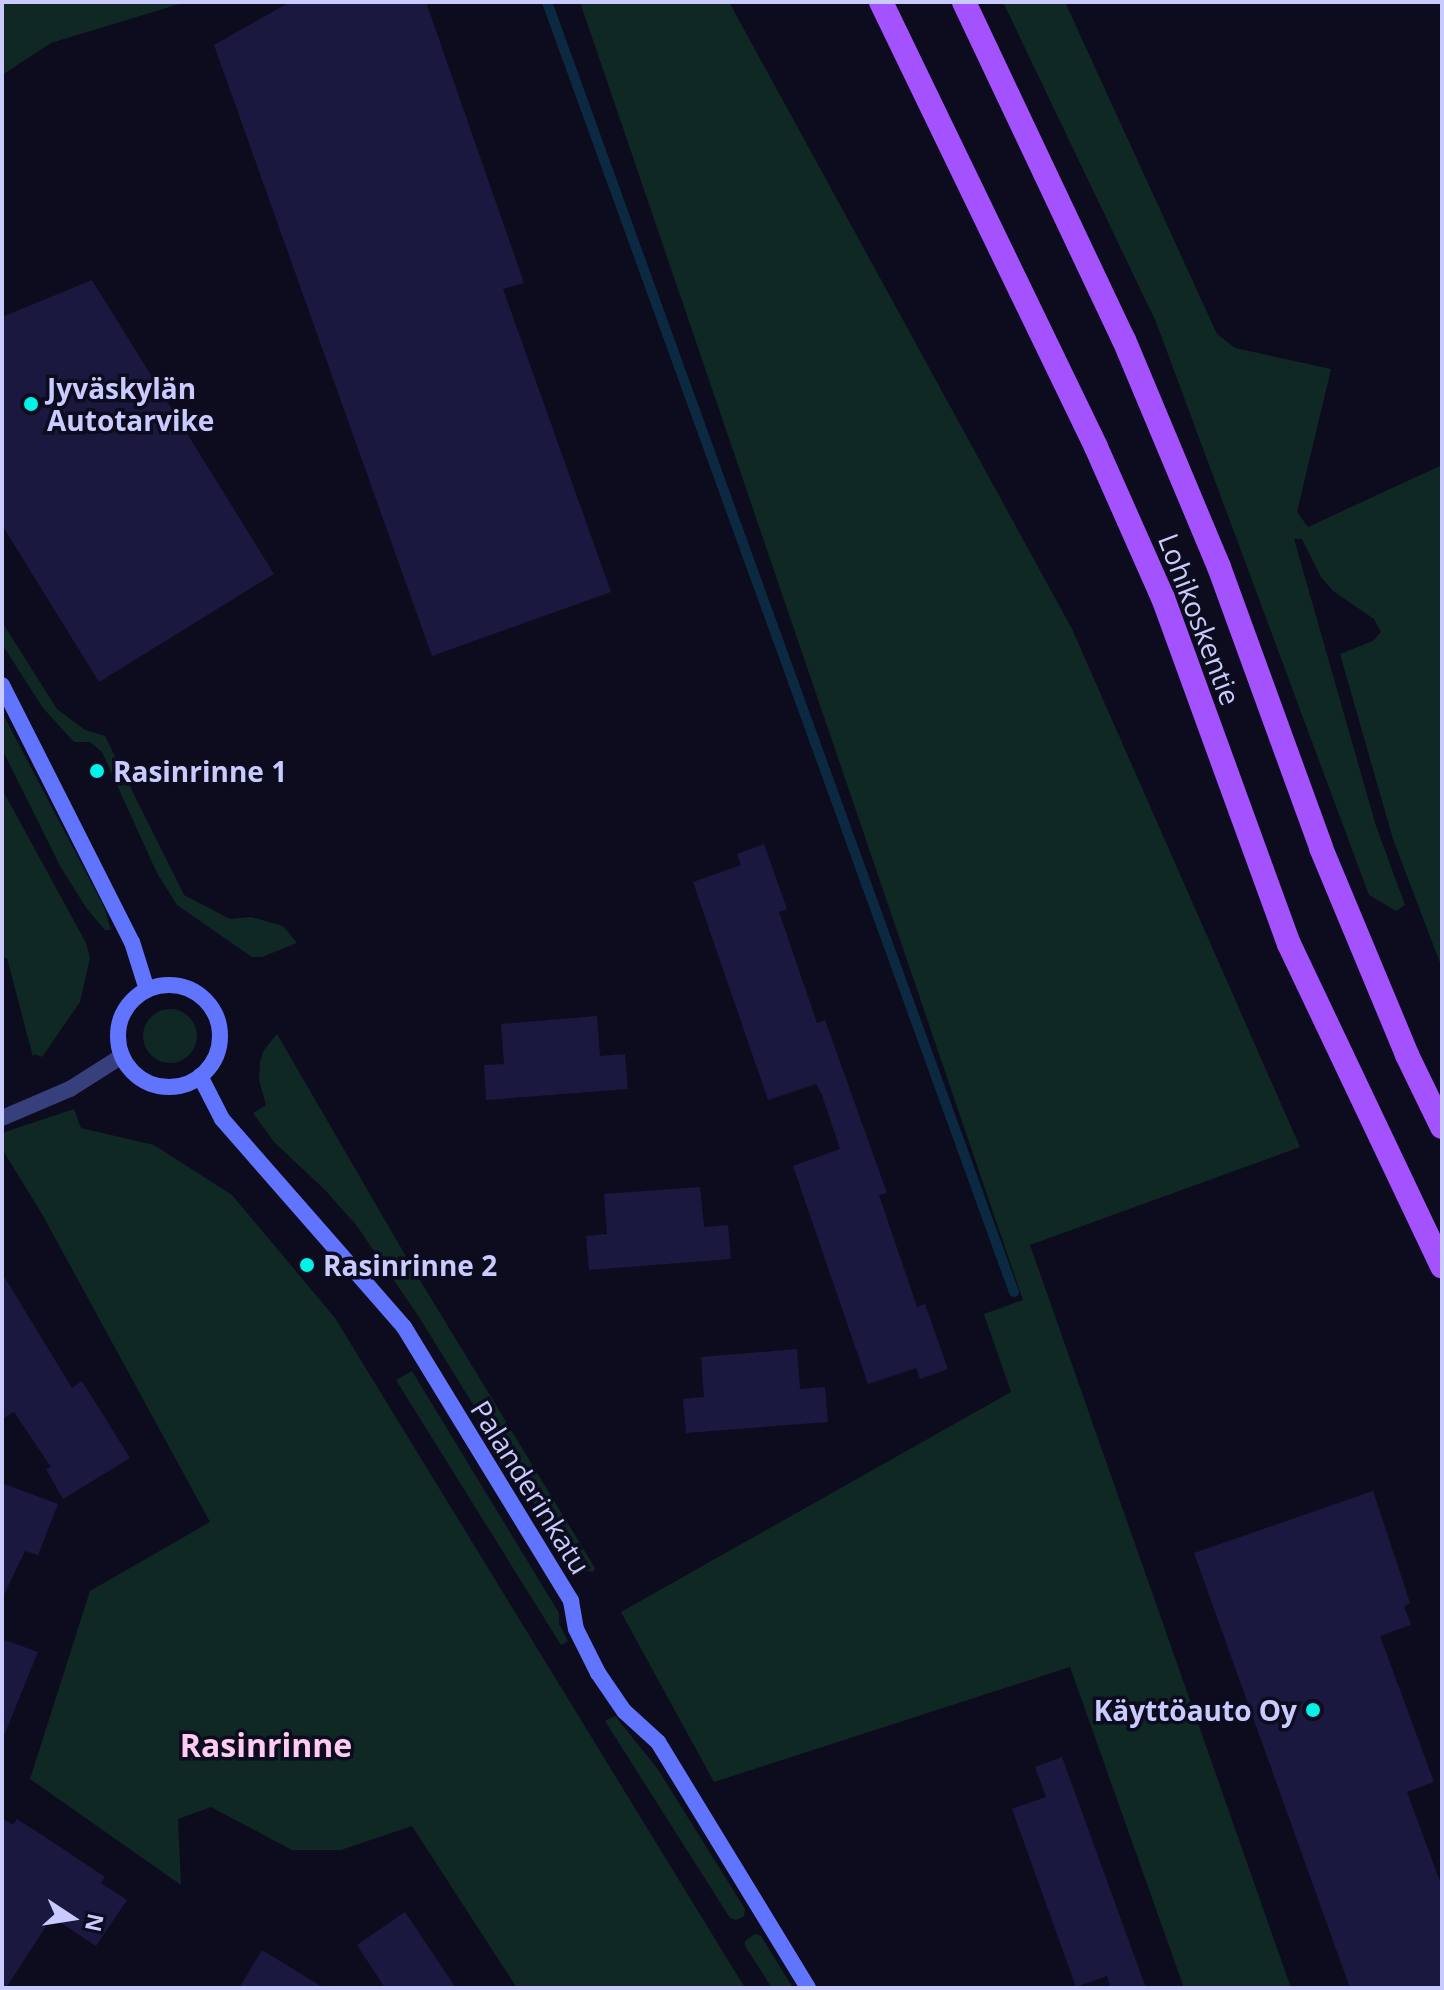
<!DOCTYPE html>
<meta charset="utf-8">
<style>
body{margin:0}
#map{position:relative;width:1444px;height:1990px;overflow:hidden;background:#0c0c1e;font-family:"Open Sans",sans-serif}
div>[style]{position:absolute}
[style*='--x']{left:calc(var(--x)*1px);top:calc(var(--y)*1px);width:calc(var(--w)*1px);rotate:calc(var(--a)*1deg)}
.green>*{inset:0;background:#0f2823}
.round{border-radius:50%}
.stream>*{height:10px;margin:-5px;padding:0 5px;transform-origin:5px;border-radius:5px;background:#0c2942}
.building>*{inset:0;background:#1a183f}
.street>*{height:16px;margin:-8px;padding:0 8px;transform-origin:8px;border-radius:8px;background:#373f7d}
.secondary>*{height:16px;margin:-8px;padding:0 8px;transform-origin:8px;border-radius:8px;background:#6174fe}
.secondary>.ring{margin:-8px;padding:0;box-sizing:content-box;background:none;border:16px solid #6174fe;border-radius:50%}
.primary>*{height:24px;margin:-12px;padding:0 12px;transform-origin:12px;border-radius:12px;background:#a451fe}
.dots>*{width:22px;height:22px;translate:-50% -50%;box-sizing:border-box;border:4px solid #0c0c1e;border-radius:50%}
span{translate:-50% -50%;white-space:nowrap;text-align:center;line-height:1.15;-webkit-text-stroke:7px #0c0c1e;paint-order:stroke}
.poi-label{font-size:28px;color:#c9cbff;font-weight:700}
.left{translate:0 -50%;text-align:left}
.right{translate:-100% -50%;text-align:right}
.street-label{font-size:28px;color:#c9cbff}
.quarter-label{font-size:32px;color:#ffcbf3;font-weight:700}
.frame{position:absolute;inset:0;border:4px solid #c9cbff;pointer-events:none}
.north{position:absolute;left:32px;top:1878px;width:80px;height:80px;-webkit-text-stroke:6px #0c0c1e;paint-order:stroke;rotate:102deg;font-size:22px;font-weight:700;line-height:32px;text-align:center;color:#c9cbff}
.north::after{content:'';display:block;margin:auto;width:28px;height:36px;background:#c9cbff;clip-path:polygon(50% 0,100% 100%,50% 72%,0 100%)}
</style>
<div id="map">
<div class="green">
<i style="clip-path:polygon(2px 2px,186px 2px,51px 43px,2px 75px)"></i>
<i style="clip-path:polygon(580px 2px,729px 2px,1072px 629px,1300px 1147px,1030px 1245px,1291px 1988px,1184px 1988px,1070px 1667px,714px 1782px,621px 1612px,1011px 1392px,984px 1314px,1023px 1300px)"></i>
<i style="clip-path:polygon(1003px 2px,1065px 2px,1217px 334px,1235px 348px,1331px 369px,1297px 512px,1308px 527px,1442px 465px,1442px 968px,1393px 839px,1340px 654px,1373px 641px,1381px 632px,1374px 619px,1333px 591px,1321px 577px,1302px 539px,1294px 539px,1376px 826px,1405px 905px,1396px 911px,1369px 895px,1156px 322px)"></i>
<i style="clip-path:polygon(2px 622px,57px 709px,85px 730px,105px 736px,184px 895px,230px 919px,251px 917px,283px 926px,297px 943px,262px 957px,252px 957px,177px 905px,157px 873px,102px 752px,90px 742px,74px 742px,43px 708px,2px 644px)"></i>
<i style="clip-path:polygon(2px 712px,104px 907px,111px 930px,105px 930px,87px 909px,60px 866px,2px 749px)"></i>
<i style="clip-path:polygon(2px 789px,86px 943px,90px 958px,80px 1002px,42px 1057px,35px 1054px,33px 1057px,7px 958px,2px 958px)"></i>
<i class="round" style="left:143px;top:1009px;width:54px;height:54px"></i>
<i style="clip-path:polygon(277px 1034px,415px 1272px,595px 1568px,593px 1572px,574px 1568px,419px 1317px,357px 1226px,325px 1190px,274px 1142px,253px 1113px,266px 1105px,259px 1080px,260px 1061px,264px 1050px)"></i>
<i style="clip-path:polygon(74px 1109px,81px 1128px,154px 1145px,232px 1195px,335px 1318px,745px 1988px,517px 1988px,412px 1826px,341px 1850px,292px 1850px,211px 1807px,178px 1819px,181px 1885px,30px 1779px,90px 1591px,210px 1522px,42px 1214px,2px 1149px,2px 1133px)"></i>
<i style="clip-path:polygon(412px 1371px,559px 1613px,559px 1624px,568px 1641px,561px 1645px,396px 1380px)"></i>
<i style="clip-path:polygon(615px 1716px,657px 1768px,745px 1909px,744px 1916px,736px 1920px,730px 1918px,605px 1721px)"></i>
<i style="clip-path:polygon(755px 1934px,761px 1936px,793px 1988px,772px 1988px,745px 1946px,745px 1941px)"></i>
</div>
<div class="stream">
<i style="--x:547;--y:2;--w:1372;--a:70.1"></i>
</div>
<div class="building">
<i style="clip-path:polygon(290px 2px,426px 2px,524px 283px,503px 289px,611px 592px,432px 656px,214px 45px)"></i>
<i style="clip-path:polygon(92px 280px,274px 574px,99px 682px,2px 525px,2px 317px)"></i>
<i style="clip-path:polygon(764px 844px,787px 909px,779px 912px,817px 1023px,825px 1020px,887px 1193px,879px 1195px,917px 1307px,925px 1304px,948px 1369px,920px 1379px,916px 1368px,868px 1384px,793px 1166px,840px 1149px,822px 1095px,816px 1084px,768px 1100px,693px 882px,741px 865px,737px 854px)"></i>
<i style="clip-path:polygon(597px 1016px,600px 1056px,625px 1054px,628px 1089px,486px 1100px,484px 1065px,504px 1064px,501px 1024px)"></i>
<i style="clip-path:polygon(700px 1187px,704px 1227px,728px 1225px,731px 1259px,589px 1270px,586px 1236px,607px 1234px,604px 1194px)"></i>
<i style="clip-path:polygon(2px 1273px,72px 1388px,82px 1381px,130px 1458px,63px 1499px,46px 1469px,51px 1467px,14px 1412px,2px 1419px)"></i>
<i style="clip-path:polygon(797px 1349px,800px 1389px,825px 1387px,828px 1422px,686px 1433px,683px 1399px,704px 1397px,701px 1357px)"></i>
<i style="clip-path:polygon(2px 1483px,58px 1504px,38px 1555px,25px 1551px,2px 1599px)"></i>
<i style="clip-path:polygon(1373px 1491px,1410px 1603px,1404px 1606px,1411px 1625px,1380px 1636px,1434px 1782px,1407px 1792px,1442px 1887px,1442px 1988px,1350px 1988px,1194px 1553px)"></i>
<i style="clip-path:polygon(2px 1639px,38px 1652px,3px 1738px,2px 1738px)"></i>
<i style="clip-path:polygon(1062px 1757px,1146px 1988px,1111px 1988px,1107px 1976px,1076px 1987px,1012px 1809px,1046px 1797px,1035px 1767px)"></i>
<i style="clip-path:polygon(2px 1818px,13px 1825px,17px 1819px,45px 1837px,105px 1877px,101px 1883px,127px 1900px,96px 1946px,52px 1917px,6px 1988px,2px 1988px)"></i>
<i style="clip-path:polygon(405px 1912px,456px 1988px,385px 1988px,357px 1945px)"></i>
<i style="clip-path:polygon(262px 1950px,324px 1988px,239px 1988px)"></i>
</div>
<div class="street">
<i style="--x:2;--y:1118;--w:74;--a:-23.1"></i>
<i style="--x:70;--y:1089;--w:62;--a:-32.4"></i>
</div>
<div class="secondary">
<i style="--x:2;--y:685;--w:288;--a:63.2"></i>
<i style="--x:132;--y:942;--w:50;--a:72.6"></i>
<i class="ring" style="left:118px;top:985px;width:86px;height:86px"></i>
<i style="--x:200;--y:1076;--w:48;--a:62.9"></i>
<i style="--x:222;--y:1119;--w:276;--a:48.8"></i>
<i style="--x:404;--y:1327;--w:321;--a:58.6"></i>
<i style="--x:571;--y:1601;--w:28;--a:80"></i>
<i style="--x:576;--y:1629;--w:49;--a:63.4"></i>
<i style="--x:598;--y:1673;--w:46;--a:55.6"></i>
<i style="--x:624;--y:1711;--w:46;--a:42.4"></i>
<i style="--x:658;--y:1742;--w:288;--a:58.6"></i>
</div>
<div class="primary">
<i style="--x:881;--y:2;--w:494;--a:64.2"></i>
<i style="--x:1096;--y:447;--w:165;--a:66.1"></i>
<i style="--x:1163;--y:598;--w:368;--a:70"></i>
<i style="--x:1289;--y:944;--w:357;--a:64.6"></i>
<i style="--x:964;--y:2;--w:374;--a:64.7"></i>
<i style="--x:1124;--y:340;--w:246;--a:67.3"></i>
<i style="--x:1219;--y:567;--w:299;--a:70"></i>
<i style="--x:1321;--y:848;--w:224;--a:67.4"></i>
<i style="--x:1407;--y:1055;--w:80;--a:64.1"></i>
</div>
<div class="dots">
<i style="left:31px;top:404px;background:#02f2e8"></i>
<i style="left:97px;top:771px;background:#02f2e8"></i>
<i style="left:307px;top:1265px;background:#02f2e8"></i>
<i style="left:1313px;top:1710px;background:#02f2e8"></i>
</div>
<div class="poi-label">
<span class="left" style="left:47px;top:404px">Jyväskylän<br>Autotarvike</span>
<span class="left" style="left:113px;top:771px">Rasinrinne 1</span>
<span class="left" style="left:323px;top:1265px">Rasinrinne 2</span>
<span class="right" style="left:1297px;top:1710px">Käyttöauto Oy</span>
</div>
<div class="street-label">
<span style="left:1200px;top:619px;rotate:69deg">Lohikoskentie</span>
<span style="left:531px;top:1487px;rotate:58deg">Palanderinkatu</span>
</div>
<div class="quarter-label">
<span style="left:266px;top:1745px">Rasinrinne</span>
</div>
<div class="frame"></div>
<div class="north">N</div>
</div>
